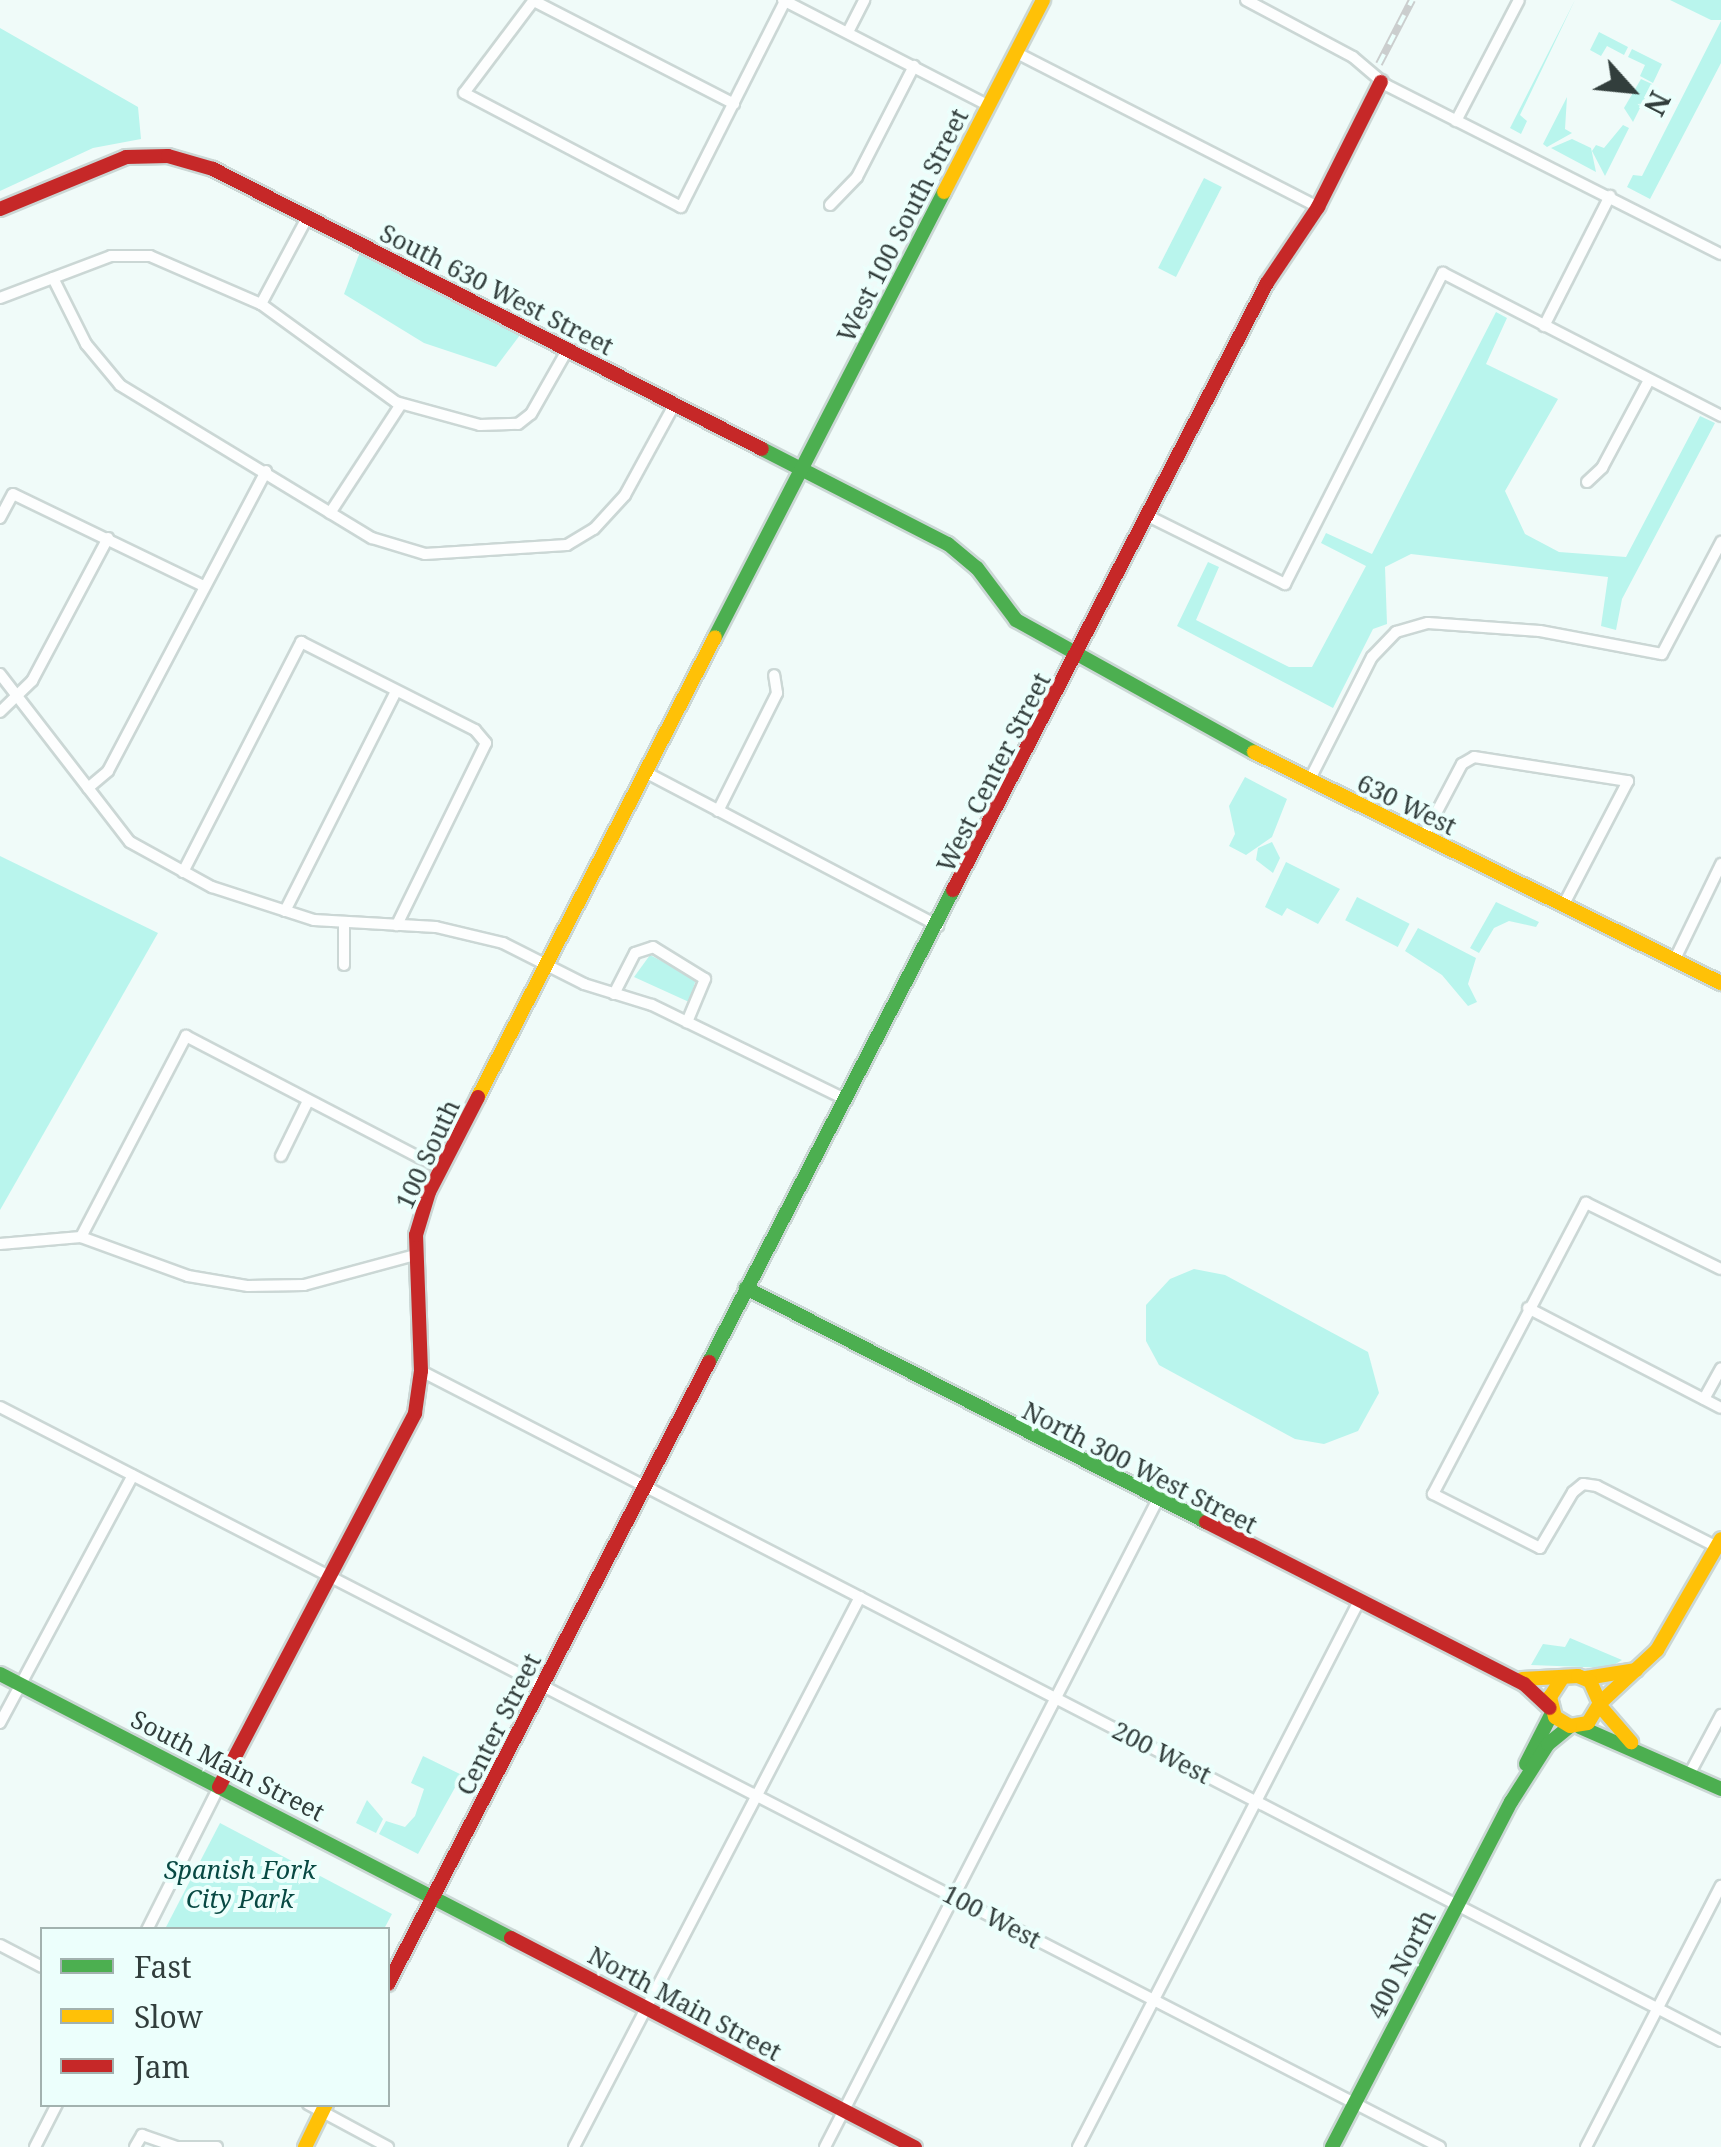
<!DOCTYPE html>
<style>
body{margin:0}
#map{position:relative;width:1721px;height:2147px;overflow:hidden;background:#f0fbf9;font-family:"Noto Serif",serif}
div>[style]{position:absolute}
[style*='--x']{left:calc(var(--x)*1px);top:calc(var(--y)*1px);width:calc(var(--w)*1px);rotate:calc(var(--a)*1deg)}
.green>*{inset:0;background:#b9f5ed;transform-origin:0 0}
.roads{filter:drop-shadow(2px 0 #cbd7d5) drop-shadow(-2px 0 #cbd7d5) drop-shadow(0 2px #cbd7d5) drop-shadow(0 -2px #cbd7d5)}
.street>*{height:10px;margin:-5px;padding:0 5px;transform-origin:5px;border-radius:5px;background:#fdfefe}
.fast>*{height:14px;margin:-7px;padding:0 7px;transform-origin:7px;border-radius:7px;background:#4caf50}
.slow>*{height:14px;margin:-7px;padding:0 7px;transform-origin:7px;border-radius:7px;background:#ffc107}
.jam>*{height:14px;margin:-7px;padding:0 7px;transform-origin:7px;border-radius:7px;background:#c62828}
.rail>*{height:8px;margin-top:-4px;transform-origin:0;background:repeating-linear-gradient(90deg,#ecfffc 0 11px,#cbcece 0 22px);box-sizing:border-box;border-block:2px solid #cbcece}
span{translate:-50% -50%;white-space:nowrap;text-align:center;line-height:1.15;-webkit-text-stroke:8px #ecfffc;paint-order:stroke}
.street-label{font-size:25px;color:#323e3c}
.park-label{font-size:25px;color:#084943;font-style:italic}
.legend{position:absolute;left:40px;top:1927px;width:350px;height:180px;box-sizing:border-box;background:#ecfffc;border:2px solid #a2b2af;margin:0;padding:12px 18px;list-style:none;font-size:30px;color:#323e3c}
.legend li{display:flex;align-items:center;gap:20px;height:50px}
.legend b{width:50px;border:2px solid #a2b2af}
.north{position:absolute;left:1581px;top:40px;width:100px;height:100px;-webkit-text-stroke:8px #ecfffc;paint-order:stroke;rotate:117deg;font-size:28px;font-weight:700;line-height:40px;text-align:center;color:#323e3c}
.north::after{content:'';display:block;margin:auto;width:35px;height:45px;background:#323e3c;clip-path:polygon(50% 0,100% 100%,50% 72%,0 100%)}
</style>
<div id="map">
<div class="green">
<i style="clip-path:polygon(1575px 0,1520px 115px,1527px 121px,1521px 134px,1510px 128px)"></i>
<i style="clip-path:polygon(1670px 0,1721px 0,1721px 20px,1711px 20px)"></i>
<i style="clip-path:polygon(1721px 21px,1721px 63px,1650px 199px,1627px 187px,1633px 175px,1642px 176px)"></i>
<i style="clip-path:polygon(0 28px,138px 107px,141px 139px,93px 148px,0 191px)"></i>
<i style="clip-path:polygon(1599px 32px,1628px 47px,1624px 55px,1607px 46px,1601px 56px,1590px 50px)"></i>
<i style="clip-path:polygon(1632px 49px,1662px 64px,1653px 83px,1640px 76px,1645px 65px,1628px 57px)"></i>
<i style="clip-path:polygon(1641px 79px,1652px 84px,1633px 122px,1624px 108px)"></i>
<i style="clip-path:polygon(1567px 97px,1565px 129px,1572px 133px,1547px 147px,1543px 144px)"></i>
<i style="clip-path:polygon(1623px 125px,1629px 128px,1605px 176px,1592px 151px,1596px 145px,1604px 148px)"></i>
<i style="clip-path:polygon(1572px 139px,1591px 148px,1596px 172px,1551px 148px)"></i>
<i style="left:1204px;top:178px;width:20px;height:101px;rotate:27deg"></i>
<i style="clip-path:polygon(360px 252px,520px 335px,496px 367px,424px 343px,344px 294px)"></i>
<i style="clip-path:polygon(1496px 312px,1507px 318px,1486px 364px,1558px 399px,1505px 491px,1525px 534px,1559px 552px,1626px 557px,1700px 416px,1715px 423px,1622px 599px,1616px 630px,1601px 626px,1608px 577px,1411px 554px,1385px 567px,1387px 624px,1373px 629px,1333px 708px,1177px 626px,1208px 562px,1219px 567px,1196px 620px,1289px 667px,1312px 667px,1366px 566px,1321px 543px,1326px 533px,1372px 554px)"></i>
<i style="clip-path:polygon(1245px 777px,1287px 799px,1272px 837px,1246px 855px,1229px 846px,1235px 834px,1229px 806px)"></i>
<i style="clip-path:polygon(1272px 842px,1280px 858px,1273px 873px,1256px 860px,1258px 848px)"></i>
<i style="clip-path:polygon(0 856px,158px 933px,0 1210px)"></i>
<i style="clip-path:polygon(1286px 862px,1340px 889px,1318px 924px,1287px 908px,1282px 916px,1265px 907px)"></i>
<i style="left:1357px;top:897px;width:59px;height:26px;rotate:27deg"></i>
<i style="clip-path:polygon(1496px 902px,1539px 922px,1536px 927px,1509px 921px,1494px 928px,1479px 953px,1470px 948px)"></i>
<i style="clip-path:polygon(1418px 928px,1476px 958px,1468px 984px,1477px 1002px,1468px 1006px,1442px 975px,1405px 951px)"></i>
<i style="clip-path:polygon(650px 955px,696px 979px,689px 1002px,634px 977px)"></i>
<i style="clip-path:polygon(1194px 1269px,1225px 1275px,1368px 1352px,1379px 1393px,1358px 1431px,1324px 1444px,1295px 1439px,1159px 1365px,1146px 1341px,1146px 1305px,1170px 1279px)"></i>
<i style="clip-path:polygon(1570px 1638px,1622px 1660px,1609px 1668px,1531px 1665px,1543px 1644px,1565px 1647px)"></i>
<i style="clip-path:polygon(423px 1756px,462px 1775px,418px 1854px,379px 1834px,386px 1821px,405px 1827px,415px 1816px,424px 1789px,411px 1783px)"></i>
<i style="clip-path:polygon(367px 1800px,383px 1819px,376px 1833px,356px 1823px)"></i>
<i style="clip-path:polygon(220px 1823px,392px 1914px,384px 1929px,165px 1929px)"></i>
</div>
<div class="roads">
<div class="street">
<i style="--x:534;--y:0;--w:116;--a:127"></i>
<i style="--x:464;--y:93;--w:245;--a:27.7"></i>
<i style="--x:681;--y:207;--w:231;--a:-63.2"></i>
<i style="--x:783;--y:0;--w:229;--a:27.2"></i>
<i style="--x:1246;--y:0;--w:121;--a:28"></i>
<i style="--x:1353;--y:57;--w:43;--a:40.3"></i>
<i style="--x:1386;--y:85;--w:375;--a:26.8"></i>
<i style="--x:534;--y:1;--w:225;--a:27.2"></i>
<i style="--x:848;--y:32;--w:36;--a:-63"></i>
<i style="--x:1015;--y:52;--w:340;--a:27.1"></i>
<i style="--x:1456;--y:121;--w:136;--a:-62.5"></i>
<i style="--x:830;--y:205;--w:39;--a:-46"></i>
<i style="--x:857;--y:177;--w:125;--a:-62.8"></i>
<i style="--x:53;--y:278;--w:74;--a:63.4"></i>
<i style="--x:86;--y:344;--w:53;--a:50.3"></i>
<i style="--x:120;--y:385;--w:295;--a:31.3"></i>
<i style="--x:372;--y:538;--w:55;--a:16.8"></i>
<i style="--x:425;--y:554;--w:142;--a:-3.6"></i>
<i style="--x:567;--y:545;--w:31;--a:-31"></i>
<i style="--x:594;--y:529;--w:46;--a:-47.6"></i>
<i style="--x:625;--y:495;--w:102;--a:-61.4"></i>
<i style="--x:0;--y:298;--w:119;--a:-20.7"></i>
<i style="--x:111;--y:256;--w:39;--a:0"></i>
<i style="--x:150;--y:256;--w:121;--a:23.4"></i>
<i style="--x:261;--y:304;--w:167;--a:36"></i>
<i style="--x:396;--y:402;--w:87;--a:15.3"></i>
<i style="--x:480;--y:425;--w:38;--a:-2"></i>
<i style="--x:518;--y:424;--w:16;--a:-38"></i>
<i style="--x:531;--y:414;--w:75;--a:-60.4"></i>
<i style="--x:261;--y:304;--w:98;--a:-61.9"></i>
<i style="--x:1544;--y:326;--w:146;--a:-63.1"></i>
<i style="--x:1587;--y:482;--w:21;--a:-43"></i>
<i style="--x:1602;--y:468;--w:100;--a:-61.9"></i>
<i style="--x:330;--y:513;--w:130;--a:-56.9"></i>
<i style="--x:1148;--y:516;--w:153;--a:26.4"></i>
<i style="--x:1285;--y:584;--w:349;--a:-63.1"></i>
<i style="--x:1443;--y:273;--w:313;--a:27.2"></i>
<i style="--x:0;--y:518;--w:27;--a:-62"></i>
<i style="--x:13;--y:494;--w:211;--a:25.8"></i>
<i style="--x:0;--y:674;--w:212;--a:52.3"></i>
<i style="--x:130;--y:842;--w:94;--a:28.8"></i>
<i style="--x:212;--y:887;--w:107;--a:17.9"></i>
<i style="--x:314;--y:920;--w:122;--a:3.3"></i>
<i style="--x:436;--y:927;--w:69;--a:13.4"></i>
<i style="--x:503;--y:943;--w:91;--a:26.8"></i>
<i style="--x:584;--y:984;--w:71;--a:17.2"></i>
<i style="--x:652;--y:1005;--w:217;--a:26"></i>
<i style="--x:0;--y:712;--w:45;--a:-44.1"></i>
<i style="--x:32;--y:681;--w:162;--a:-62"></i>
<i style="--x:647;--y:773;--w:329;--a:27.7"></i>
<i style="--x:1309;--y:781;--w:139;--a:-63.1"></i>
<i style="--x:1372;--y:657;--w:35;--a:-46"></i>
<i style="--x:1396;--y:632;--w:33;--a:-16"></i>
<i style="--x:1428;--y:623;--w:112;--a:4.1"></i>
<i style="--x:1540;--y:631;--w:124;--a:10.7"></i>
<i style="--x:1662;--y:654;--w:127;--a:-62.2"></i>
<i style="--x:88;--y:788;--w:26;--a:-40"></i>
<i style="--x:108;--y:771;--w:339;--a:-62.2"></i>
<i style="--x:718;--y:811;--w:132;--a:-63.4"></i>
<i style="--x:777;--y:693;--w:18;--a:-99"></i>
<i style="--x:1423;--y:838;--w:84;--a:-62.2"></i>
<i style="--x:1462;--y:764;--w:14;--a:-30"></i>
<i style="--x:1474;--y:757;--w:156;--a:8.9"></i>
<i style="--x:1628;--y:781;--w:141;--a:117.5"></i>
<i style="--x:183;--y:872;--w:259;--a:-62.8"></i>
<i style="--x:301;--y:642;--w:195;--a:26.8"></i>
<i style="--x:475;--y:730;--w:17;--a:50"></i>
<i style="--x:486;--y:743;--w:203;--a:116.1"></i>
<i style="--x:285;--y:911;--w:246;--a:-63.2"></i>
<i style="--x:344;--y:922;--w:43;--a:90"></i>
<i style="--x:1674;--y:961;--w:108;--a:-64.1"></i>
<i style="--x:614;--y:994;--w:46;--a:-62.9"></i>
<i style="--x:635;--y:953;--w:19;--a:-18"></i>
<i style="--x:653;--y:947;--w:61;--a:31.6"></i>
<i style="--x:705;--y:979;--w:47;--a:112.7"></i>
<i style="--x:281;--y:1156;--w:61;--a:-63.9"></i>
<i style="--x:81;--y:1237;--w:227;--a:-62.4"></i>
<i style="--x:186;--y:1036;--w:286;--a:27.5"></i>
<i style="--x:0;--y:1244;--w:81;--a:-4.9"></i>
<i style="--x:81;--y:1237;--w:114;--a:20"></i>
<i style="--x:188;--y:1276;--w:61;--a:9.5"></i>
<i style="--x:248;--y:1286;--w:56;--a:-1"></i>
<i style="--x:304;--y:1285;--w:115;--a:-15.1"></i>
<i style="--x:1528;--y:1308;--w:217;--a:27.4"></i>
<i style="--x:421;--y:1371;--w:1462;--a:27.27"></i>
<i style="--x:1704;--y:1399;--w:35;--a:-61"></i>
<i style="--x:0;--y:1407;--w:1619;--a:27.2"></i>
<i style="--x:1717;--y:1547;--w:135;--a:-153.1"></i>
<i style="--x:1597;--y:1486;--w:14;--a:-172"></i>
<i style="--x:1583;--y:1484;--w:13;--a:141"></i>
<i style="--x:1573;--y:1492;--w:65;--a:120.5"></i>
<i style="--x:1540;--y:1548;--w:120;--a:-153.2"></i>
<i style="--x:1433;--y:1494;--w:329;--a:-62.3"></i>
<i style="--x:1586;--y:1203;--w:150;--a:26.1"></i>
<i style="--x:0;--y:1723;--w:281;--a:-61.8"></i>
<i style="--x:1690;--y:1773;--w:66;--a:-61.9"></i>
<i style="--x:147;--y:1930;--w:160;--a:-63.3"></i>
<i style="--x:0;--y:1945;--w:47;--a:27.6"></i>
<i style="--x:308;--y:2104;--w:91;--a:28.3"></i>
<i style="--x:35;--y:2147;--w:48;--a:-62.9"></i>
<i style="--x:135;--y:2147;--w:14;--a:-60"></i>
<i style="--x:142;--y:2135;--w:36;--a:19"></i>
<i style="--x:176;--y:2147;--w:41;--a:0"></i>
<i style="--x:574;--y:2147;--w:620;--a:-62.53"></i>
<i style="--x:825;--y:2147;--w:726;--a:-62.8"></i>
<i style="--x:1078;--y:2147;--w:612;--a:-62.76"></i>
<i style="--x:1586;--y:2147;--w:294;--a:-62.7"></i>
</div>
<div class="fast">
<i style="--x:762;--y:449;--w:209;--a:27.1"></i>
<i style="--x:948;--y:544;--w:38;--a:40"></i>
<i style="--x:977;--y:568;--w:65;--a:53.1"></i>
<i style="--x:1016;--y:620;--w:272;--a:29"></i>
<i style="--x:715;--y:637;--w:500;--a:-62.77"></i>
<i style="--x:746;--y:1288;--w:516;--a:26.96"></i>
<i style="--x:709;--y:1362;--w:531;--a:-62.66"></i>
<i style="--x:0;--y:1674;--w:575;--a:27.32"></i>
<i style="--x:1580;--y:1727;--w:154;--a:23.7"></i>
<i style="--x:1526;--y:1764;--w:57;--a:-63"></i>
<i style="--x:1332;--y:2147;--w:389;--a:-62.6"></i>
<i style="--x:1511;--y:1802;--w:69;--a:-57.5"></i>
<i style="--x:1548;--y:1744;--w:28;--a:-39"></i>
</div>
<div class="slow">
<i style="--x:944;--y:192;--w:216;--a:-62.7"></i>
<i style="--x:1254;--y:752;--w:521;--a:26.32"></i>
<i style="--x:478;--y:1097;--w:517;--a:-62.74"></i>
<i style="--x:1586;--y:1678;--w:51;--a:-9.1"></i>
<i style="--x:1522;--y:1679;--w:56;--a:-3.1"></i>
<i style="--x:1578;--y:1676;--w:13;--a:23"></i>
<i style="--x:1590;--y:1681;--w:24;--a:66"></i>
<i style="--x:1600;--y:1703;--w:23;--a:121"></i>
<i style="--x:1588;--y:1723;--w:18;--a:171"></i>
<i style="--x:1570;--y:1726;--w:17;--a:-149"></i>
<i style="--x:1555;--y:1717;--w:21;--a:-104"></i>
<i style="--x:1550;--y:1697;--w:20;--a:-57"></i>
<i style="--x:1600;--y:1703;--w:78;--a:-42.9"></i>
<i style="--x:1657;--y:1650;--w:128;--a:-60"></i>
<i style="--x:1600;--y:1706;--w:48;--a:49.3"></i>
<i style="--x:305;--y:2147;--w:48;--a:-64"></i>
</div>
<div class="jam">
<i style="--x:0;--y:209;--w:136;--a:-22.4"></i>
<i style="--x:126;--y:157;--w:42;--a:-1.4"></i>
<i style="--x:168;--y:156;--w:47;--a:16.1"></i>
<i style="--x:213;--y:169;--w:616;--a:27.02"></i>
<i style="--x:953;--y:890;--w:683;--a:-62.65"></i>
<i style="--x:1267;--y:283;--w:92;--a:-56.1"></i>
<i style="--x:1318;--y:207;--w:140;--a:-63.3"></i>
<i style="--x:1206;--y:1522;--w:357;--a:27"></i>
<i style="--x:1524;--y:1684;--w:35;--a:43"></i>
<i style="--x:219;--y:1787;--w:422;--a:-62.3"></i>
<i style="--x:415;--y:1413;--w:42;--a:-81.9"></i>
<i style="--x:421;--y:1371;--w:136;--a:-92.1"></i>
<i style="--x:416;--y:1235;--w:45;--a:-73.2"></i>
<i style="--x:429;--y:1192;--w:107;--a:-62.7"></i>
<i style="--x:511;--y:1938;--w:455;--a:27.4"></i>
<i style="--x:388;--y:1984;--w:700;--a:-62.7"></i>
</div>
</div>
<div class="rail">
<i style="--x:1379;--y:64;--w:72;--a:-62.7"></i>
</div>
<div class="street-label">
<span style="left:902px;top:225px;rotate:-63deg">West 100 South Street</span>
<span style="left:497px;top:289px;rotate:27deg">South 630 West Street</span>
<span style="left:993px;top:772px;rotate:-63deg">West Center Street</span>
<span style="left:1407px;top:804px;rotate:26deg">630 West</span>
<span style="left:427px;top:1154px;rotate:-65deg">100 South</span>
<span style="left:1140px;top:1467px;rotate:27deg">North 300 West Street</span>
<span style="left:498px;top:1724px;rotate:-63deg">Center Street</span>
<span style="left:1162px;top:1752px;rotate:27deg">200 West</span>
<span style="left:228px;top:1765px;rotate:27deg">South Main Street</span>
<span style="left:992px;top:1916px;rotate:28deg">100 West</span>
<span style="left:1401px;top:1964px;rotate:-63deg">400 North</span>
<span style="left:685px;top:2003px;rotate:28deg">North Main Street</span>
</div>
<div class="park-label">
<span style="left:240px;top:1884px">Spanish Fork<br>City Park</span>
</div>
<ul class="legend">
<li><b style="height:12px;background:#4caf50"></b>Fast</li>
<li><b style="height:12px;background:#ffc107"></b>Slow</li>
<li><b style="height:12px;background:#c62828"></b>Jam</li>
</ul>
<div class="north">N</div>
</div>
